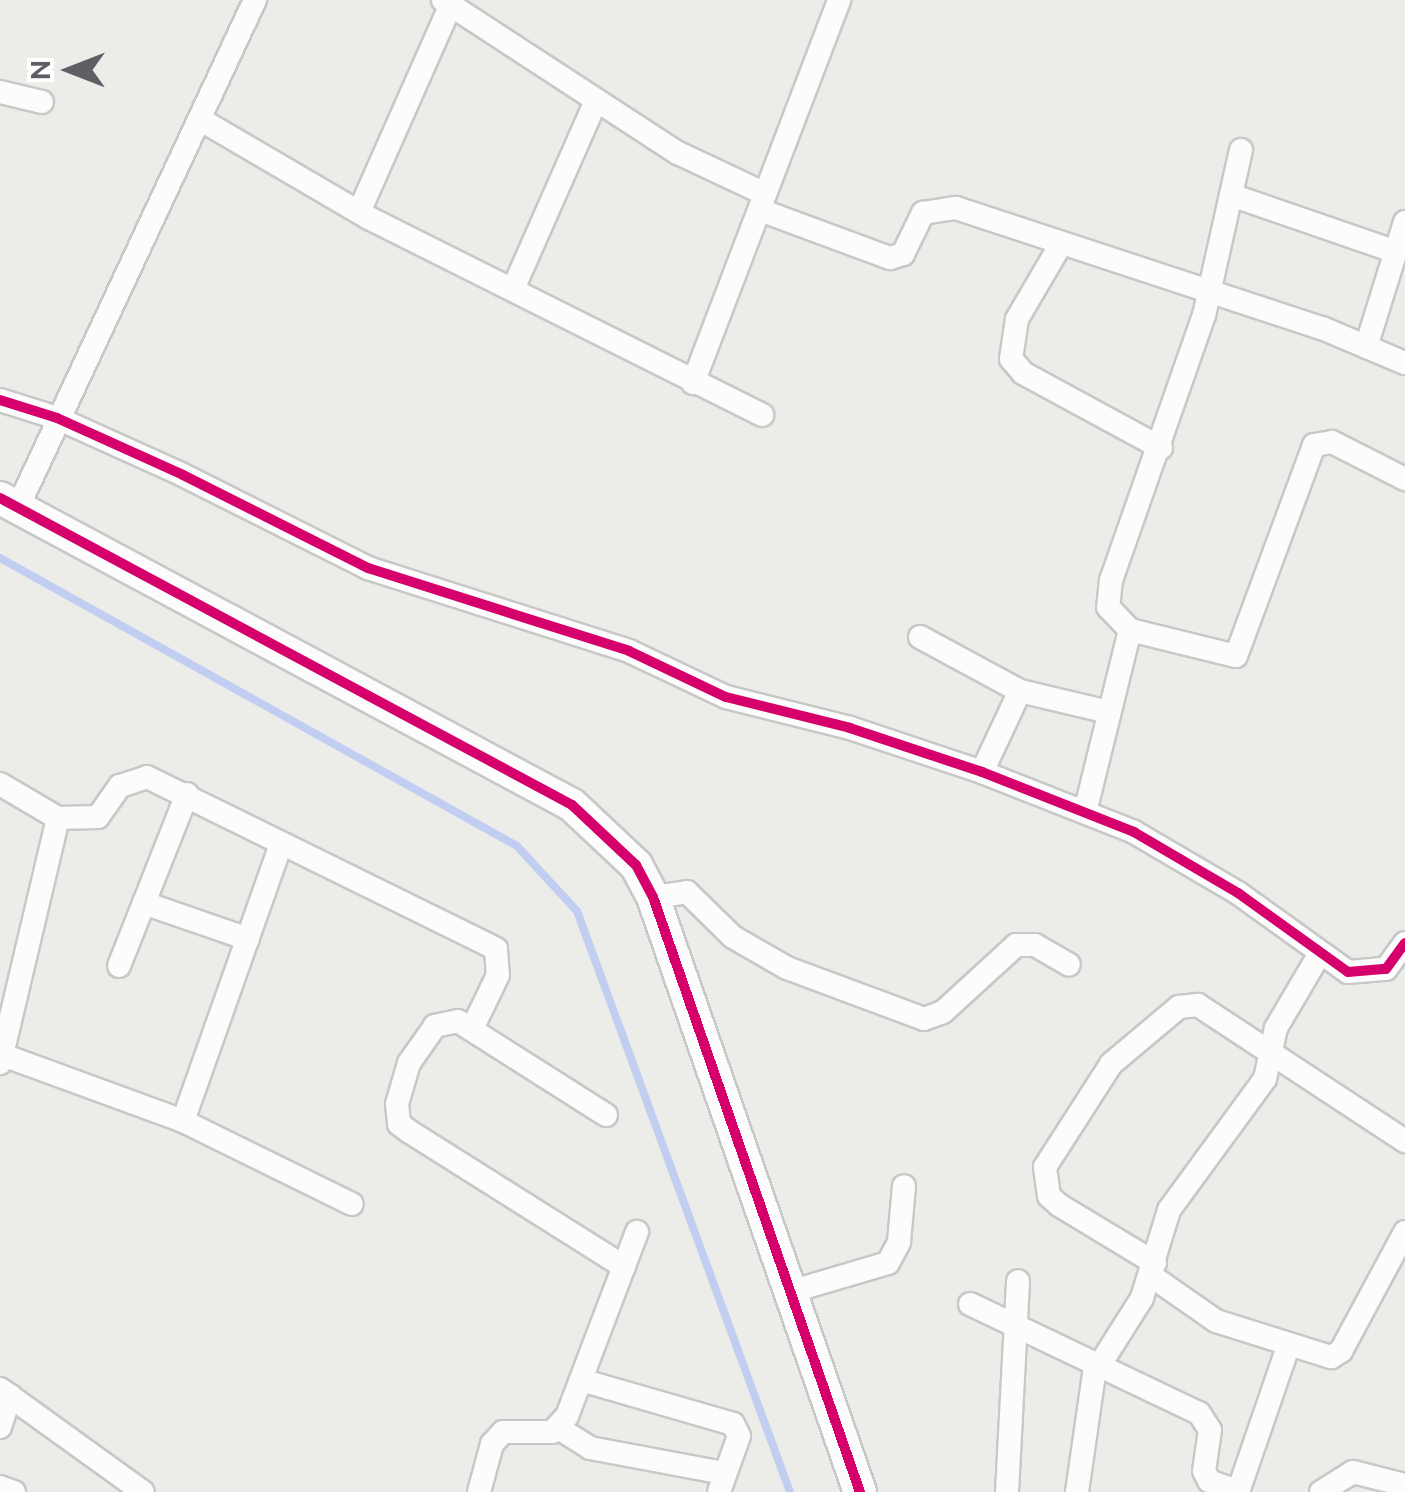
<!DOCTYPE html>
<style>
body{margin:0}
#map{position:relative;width:1405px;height:1492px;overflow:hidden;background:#ecece8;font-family:Ubuntu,sans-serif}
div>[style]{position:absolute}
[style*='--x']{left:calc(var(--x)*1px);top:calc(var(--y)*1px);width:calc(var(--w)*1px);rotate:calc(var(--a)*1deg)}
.stream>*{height:8px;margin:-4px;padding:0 4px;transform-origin:4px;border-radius:4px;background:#c1cef2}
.roads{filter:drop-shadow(2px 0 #c8c8c8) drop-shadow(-2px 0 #c8c8c8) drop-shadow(0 2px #c8c8c8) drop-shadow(0 -2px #c8c8c8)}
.street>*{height:22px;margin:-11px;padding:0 11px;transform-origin:11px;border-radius:11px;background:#fcfcfc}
.secondary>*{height:32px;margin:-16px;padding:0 16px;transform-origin:16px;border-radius:16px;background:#fcfcfc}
.cycleway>*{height:10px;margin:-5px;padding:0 5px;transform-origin:5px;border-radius:5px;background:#d6006c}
span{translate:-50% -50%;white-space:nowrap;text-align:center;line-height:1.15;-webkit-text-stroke:8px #fff;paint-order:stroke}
.north{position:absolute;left:20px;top:20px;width:100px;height:100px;-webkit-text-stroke:8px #fff;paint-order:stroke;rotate:270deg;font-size:28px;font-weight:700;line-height:40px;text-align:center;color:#5e5f65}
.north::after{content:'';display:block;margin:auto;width:35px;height:45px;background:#5e5f65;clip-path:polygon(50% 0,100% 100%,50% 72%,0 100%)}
</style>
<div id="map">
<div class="stream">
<i style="--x:0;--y:558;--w:592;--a:29.12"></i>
<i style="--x:517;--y:846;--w:88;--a:47.3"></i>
<i style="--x:577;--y:911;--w:619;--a:69.87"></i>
</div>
<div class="roads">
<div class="street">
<i style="--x:443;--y:0;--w:280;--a:33.1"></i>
<i style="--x:678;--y:153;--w:96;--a:25.2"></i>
<i style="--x:0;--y:92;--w:43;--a:13.4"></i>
<i style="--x:203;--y:121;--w:190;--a:30.3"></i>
<i style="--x:367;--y:217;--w:442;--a:26.6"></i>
<i style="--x:1241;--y:150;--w:169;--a:102.6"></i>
<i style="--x:1204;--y:315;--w:281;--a:109.3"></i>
<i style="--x:1111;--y:580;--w:27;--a:96"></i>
<i style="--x:1108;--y:607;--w:32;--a:46"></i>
<i style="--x:1130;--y:630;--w:109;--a:13.8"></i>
<i style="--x:1236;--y:656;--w:225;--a:-69.7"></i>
<i style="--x:1314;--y:445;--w:18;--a:-9"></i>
<i style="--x:1332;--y:442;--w:82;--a:26.9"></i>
<i style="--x:1231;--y:195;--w:172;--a:19"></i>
<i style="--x:760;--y:210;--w:139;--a:20.3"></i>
<i style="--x:890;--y:258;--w:14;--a:-17"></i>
<i style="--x:903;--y:254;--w:46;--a:-64"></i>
<i style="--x:923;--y:213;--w:33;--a:-9"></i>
<i style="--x:956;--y:208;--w:385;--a:18.2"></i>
<i style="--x:1322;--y:328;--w:90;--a:22.9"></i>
<i style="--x:359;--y:212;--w:227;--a:-66.1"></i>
<i style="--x:1061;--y:244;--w:87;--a:120.4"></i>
<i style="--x:1017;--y:319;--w:40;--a:98.5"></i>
<i style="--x:1011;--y:359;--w:18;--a:49"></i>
<i style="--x:1023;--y:373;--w:157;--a:28.5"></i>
<i style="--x:513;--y:289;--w:206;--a:-66.2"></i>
<i style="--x:1366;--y:347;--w:131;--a:-72.7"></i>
<i style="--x:693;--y:383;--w:410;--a:-69.1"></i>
<i style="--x:0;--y:400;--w:60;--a:17.5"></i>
<i style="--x:57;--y:418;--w:138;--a:24.3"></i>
<i style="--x:183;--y:475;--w:207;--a:26.7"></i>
<i style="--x:368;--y:568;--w:274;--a:17.6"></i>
<i style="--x:629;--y:651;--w:107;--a:25.4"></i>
<i style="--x:726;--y:697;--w:128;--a:14"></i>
<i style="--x:850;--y:728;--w:139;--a:18.4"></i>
<i style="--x:982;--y:772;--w:163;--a:21.5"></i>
<i style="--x:1134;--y:832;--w:121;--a:30.4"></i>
<i style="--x:1238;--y:893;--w:135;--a:35.7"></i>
<i style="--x:1348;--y:972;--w:38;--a:-5"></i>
<i style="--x:1386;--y:969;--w:32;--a:-54"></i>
<i style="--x:18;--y:507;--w:560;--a:-64.95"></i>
<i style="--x:920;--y:637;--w:114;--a:28.4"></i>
<i style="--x:1020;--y:691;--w:91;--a:13.3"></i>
<i style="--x:982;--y:772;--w:89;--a:-64.9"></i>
<i style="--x:0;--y:784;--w:67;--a:30.4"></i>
<i style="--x:58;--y:818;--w:252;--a:103.3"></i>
<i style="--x:1085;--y:812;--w:187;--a:-76.1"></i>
<i style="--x:58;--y:818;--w:40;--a:-1.4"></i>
<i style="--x:98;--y:817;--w:38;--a:-55"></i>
<i style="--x:120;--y:786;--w:28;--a:-18"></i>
<i style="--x:147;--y:777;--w:389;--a:26.2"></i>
<i style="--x:496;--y:949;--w:26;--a:86"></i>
<i style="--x:498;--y:975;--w:60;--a:115.7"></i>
<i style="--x:653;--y:897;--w:34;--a:-8"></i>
<i style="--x:687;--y:892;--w:64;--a:44.4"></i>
<i style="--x:733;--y:937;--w:62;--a:29.9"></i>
<i style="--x:787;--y:968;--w:146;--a:20.4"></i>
<i style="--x:924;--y:1019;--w:20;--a:-20"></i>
<i style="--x:943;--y:1012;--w:99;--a:-42.5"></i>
<i style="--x:1016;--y:945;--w:19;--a:0"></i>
<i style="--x:1035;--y:945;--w:39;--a:30"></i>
<i style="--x:144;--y:903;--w:110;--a:19.1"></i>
<i style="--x:119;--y:966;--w:185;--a:-68.4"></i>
<i style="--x:0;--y:1054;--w:195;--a:20.1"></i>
<i style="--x:183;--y:1121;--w:188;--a:26.2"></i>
<i style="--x:606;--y:1115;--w:175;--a:-147.6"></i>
<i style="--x:458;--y:1021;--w:24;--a:168"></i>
<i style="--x:435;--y:1026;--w:45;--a:125.1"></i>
<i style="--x:409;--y:1063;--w:43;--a:106.3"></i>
<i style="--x:397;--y:1104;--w:20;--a:84"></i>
<i style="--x:399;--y:1124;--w:14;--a:36"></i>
<i style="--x:410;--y:1132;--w:253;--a:32.2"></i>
<i style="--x:183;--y:1121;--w:293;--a:-70.5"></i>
<i style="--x:1155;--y:1263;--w:112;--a:-148.9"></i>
<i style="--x:1059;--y:1205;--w:13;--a:-138"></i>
<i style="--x:1049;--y:1196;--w:29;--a:-98"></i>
<i style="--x:1045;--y:1167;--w:122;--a:-57.3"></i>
<i style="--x:1111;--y:1064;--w:89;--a:-40"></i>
<i style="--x:1179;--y:1007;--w:19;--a:-6"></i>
<i style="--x:1198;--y:1005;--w:248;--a:33.3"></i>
<i style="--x:1150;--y:1275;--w:80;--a:34.9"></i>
<i style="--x:1216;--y:1321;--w:121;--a:17.4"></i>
<i style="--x:1331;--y:1357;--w:12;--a:-31"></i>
<i style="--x:1341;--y:1351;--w:135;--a:-61.7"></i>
<i style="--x:793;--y:1291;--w:99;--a:-16.4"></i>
<i style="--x:888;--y:1263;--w:24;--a:-62"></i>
<i style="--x:899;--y:1242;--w:56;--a:-84.9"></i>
<i style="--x:970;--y:1304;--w:254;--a:25.5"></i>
<i style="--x:1199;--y:1413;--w:20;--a:57"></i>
<i style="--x:1210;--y:1430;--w:41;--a:98.3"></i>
<i style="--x:1204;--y:1471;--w:11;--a:63"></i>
<i style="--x:1209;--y:1481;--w:32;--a:20"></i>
<i style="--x:581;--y:1380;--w:158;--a:16.1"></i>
<i style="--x:733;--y:1424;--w:13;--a:63"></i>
<i style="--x:739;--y:1436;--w:59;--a:109.7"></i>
<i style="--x:0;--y:1389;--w:176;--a:35.8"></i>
<i style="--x:0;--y:1427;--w:33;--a:-72"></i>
<i style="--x:560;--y:1429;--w:36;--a:32"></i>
<i style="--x:590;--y:1448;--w:136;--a:10.6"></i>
<i style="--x:0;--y:1487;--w:15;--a:20"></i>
<i style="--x:479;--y:1492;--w:50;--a:-74.8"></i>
<i style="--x:492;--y:1444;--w:16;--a:-47"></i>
<i style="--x:503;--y:1432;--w:49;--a:0"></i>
<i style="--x:552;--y:1432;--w:22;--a:-47"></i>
<i style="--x:567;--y:1416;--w:197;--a:-69.2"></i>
<i style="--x:1007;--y:1492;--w:211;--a:-87"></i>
<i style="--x:1077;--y:1492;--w:119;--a:-81.8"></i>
<i style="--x:1094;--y:1374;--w:90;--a:-57.7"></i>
<i style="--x:1142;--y:1298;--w:92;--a:-72.9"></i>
<i style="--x:1169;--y:1210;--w:162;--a:-53.8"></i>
<i style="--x:1265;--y:1079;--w:52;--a:-77.8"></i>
<i style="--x:1276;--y:1028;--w:85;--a:-59.5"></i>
<i style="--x:1238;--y:1492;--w:153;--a:-71"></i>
<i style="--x:1321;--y:1492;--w:38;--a:-32"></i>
<i style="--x:1353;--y:1472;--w:54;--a:14"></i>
</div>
<div class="secondary">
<i style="--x:0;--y:498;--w:649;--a:28.22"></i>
<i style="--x:572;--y:805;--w:88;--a:43.2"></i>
<i style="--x:636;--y:865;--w:36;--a:62"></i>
<i style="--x:653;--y:897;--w:630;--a:70.82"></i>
</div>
</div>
<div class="cycleway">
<i style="--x:0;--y:400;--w:60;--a:17.5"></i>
<i style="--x:57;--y:418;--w:138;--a:24.3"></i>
<i style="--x:183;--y:475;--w:207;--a:26.7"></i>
<i style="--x:368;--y:568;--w:274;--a:17.6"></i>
<i style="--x:629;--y:651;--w:107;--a:25.4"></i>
<i style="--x:726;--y:697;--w:128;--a:14"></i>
<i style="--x:850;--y:728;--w:139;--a:18.4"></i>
<i style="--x:982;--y:772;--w:163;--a:21.5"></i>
<i style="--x:1134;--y:832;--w:121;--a:30.4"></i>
<i style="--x:1238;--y:893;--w:135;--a:35.7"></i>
<i style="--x:1348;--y:972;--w:38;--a:-5"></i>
<i style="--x:1386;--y:969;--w:32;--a:-54"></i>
<i style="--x:0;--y:498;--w:649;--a:28.22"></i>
<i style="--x:572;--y:805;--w:88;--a:43.2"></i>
<i style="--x:636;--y:865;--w:36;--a:62"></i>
<i style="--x:653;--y:897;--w:630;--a:70.82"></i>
</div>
<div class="north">N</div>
</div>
